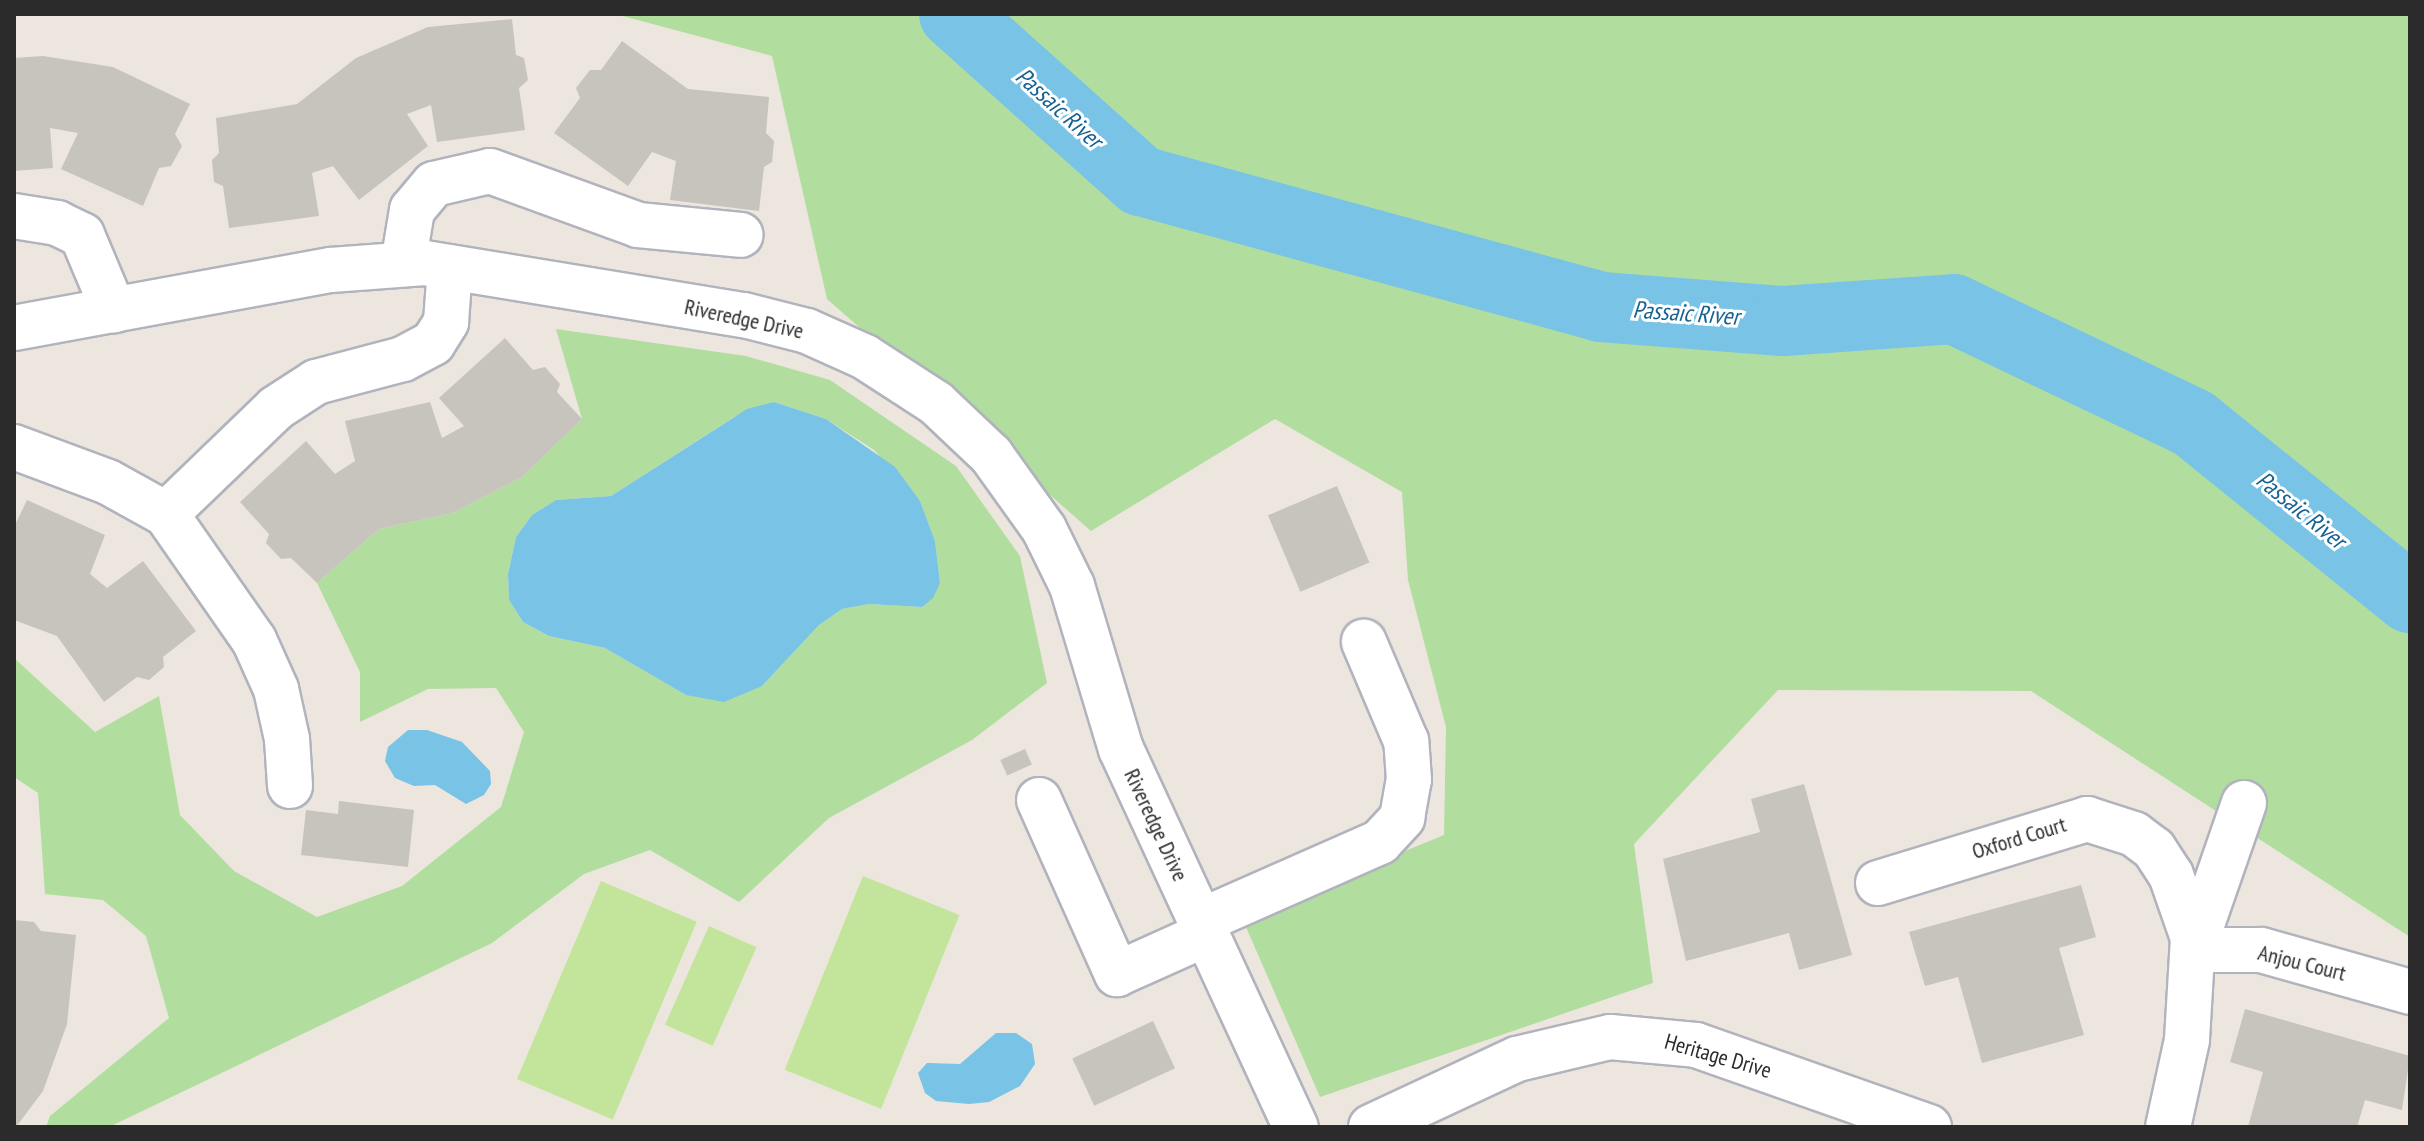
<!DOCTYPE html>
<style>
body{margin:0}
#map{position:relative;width:2424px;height:1141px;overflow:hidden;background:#ece6de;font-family:"PT Sans Narrow",sans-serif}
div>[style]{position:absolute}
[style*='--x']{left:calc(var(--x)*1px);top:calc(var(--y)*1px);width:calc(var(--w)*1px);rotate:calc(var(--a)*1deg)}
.green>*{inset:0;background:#b1de9f}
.pitch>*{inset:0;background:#c2e49b;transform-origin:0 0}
.water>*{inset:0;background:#79c3e6}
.river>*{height:70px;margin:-35px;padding:0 35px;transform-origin:35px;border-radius:35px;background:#79c3e6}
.building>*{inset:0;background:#c7c3bd;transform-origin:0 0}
.roads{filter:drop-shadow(2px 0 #b1b3bd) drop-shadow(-2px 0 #b1b3bd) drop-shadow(0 2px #b1b3bd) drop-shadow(0 -2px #b1b3bd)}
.minor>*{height:44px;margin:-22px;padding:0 22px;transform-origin:22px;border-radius:22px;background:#fff}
span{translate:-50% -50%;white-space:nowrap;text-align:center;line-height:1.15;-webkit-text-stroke:6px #fff;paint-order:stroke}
.street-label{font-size:22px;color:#2b2b2b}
.water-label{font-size:24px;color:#186292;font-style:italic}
.frame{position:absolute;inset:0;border:16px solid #2b2b2b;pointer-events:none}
</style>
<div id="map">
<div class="green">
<i style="clip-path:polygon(615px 14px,2410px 14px,2410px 937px,2031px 691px,1778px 690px,1634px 844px,1653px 983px,1320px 1097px,1242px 918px,1444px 835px,1446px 727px,1408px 580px,1402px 492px,1275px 419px,1091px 531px,827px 299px,772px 56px)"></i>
<i style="clip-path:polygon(evenodd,556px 329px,746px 356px,830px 380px,956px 466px,1020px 556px,1047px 683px,972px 740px,829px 818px,739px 902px,650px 850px,584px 874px,492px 943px,109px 1127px,46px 1127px,50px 1116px,169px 1018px,146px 936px,103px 900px,45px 894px,38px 793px,14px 777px,14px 658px,95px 732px,159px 696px,180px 815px,234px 871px,317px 917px,402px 886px,501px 807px,524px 732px,496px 688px,428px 689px,360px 722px,360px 672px,317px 583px,379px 529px,453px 513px,522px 477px,582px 419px,556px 329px,774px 402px,826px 419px,874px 450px,920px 501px,935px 541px,940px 583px,922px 607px,869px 604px,842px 609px,819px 625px,762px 686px,686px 695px,605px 648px,549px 636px,523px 622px,509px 600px,508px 574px,516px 537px,532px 515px,556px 500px,611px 496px,734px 417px,774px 402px)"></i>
</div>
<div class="pitch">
<i style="left:863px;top:876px;width:104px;height:209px;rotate:22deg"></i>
<i style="left:601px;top:881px;width:104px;height:215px;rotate:23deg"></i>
<i style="left:709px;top:926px;width:52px;height:108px;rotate:24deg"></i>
</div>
<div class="water">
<i style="clip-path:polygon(774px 402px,826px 419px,895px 467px,920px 501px,935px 541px,940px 583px,933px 598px,922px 607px,869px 604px,842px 609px,819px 625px,762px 686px,724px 702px,686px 695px,605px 648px,549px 636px,523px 622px,509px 600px,508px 574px,516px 537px,532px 515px,556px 500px,611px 496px,747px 409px)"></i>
<i style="clip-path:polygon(408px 730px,427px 730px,462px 742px,490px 771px,491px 784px,484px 795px,466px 804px,435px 785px,414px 786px,395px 778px,385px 761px,388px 747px)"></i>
<i style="clip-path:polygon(996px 1033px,1016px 1033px,1032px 1044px,1035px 1064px,1020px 1086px,989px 1102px,969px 1104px,936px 1101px,925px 1093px,918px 1073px,927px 1063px,960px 1064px)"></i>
</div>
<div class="river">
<i style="--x:954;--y:14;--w:251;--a:41.8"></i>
<i style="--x:1141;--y:181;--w:477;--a:15.3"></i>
<i style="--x:1601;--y:307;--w:183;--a:4.4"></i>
<i style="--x:1783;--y:321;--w:171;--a:-4"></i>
<i style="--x:1954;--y:309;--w:265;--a:25.5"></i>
<i style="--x:2193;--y:423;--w:279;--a:38.9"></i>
</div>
<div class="building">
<i style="clip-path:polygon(512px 19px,516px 55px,524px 58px,528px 80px,519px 88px,525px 130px,437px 142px,431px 105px,407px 114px,428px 146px,359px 200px,333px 166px,312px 173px,319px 216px,229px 228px,223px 186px,214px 182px,212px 160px,219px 153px,216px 118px,297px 104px,356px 58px,428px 27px)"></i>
<i style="clip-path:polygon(622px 41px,688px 89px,769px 97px,766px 133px,774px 141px,772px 162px,764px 167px,759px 211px,670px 200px,676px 161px,652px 152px,628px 186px,554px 133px,580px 98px,576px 88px,590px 70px,601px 70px)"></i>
<i style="clip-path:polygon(43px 56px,113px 67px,190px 104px,175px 134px,182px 146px,171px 166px,159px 168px,143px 206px,61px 169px,78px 133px,50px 128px,53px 168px,14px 171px,14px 58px)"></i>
<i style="clip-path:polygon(505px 338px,533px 370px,545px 367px,560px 384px,557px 392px,582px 419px,522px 477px,453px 513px,379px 529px,317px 583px,291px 558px,281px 559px,266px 543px,269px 534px,240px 502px,306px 441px,335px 474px,355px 461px,345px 421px,430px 402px,442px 438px,464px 426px,439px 398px)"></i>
<i style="left:1337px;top:486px;width:83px;height:75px;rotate:67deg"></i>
<i style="clip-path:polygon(27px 500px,105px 535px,90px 574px,107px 588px,143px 561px,196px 631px,163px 657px,164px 667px,149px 680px,137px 677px,104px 702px,57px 636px,14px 620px,14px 527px)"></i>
<i style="left:1025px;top:749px;width:17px;height:27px;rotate:66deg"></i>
<i style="clip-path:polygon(1804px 784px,1852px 955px,1799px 970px,1789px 933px,1686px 961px,1663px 859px,1760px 832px,1751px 799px)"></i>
<i style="clip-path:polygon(339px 801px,414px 810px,408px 867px,301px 855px,306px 810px,338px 814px)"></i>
<i style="clip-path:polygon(2081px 885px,2096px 937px,2059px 948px,2084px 1035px,1982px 1063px,1958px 977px,1925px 986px,1909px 932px)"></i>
<i style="clip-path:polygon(14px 920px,34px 922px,41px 931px,76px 935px,67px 1024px,43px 1091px,16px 1127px)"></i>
<i style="clip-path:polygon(2245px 1009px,2410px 1056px,2402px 1110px,2365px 1100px,2357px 1127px,2248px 1127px,2263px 1072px,2230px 1062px)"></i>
<i style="left:1153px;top:1021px;width:52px;height:89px;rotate:65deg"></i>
</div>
<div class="roads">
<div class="minor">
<i style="--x:14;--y:216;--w:44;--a:9.2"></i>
<i style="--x:57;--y:223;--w:28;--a:26"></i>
<i style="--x:82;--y:235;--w:82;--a:67.2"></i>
<i style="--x:403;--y:264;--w:55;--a:-80.5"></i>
<i style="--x:412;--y:210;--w:34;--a:-50"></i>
<i style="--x:434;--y:184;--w:57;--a:-13.1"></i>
<i style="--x:490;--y:171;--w:158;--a:20"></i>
<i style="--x:638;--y:225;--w:103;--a:5.5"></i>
<i style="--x:14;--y:328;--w:322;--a:-10.4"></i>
<i style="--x:331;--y:270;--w:94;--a:-4.3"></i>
<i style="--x:425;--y:263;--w:323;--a:9.3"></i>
<i style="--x:744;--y:315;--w:65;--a:14.3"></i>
<i style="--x:807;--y:331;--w:64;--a:24.1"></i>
<i style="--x:865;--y:357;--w:85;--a:32.9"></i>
<i style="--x:936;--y:403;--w:76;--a:43.4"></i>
<i style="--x:991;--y:455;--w:91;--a:54.4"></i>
<i style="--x:1044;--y:529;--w:64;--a:63.8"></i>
<i style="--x:1072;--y:586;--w:170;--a:73.3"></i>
<i style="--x:1121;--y:749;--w:417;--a:65.2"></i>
<i style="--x:14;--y:447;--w:100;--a:20.4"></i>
<i style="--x:108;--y:482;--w:66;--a:28.9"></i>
<i style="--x:166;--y:514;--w:154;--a:55.1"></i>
<i style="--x:254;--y:640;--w:54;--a:65.8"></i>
<i style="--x:276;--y:689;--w:51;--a:77.6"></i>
<i style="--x:287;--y:739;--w:47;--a:86.3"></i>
<i style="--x:166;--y:514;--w:153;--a:-43.9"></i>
<i style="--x:276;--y:408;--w:48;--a:-33"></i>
<i style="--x:316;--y:382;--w:90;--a:-14.8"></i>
<i style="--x:403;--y:359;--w:34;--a:-28"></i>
<i style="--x:433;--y:343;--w:25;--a:-58"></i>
<i style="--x:446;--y:322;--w:55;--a:-85.8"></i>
<i style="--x:1039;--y:800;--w:191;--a:65.9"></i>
<i style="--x:1117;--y:974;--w:98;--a:-24.2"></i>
<i style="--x:2244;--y:803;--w:156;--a:109.1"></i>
<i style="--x:2193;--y:950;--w:68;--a:0"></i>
<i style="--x:2261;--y:950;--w:155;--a:15.7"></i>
<i style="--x:1878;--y:883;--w:219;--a:-17"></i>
<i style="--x:2087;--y:819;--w:49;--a:17.7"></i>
<i style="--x:2134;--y:834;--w:25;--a:37"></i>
<i style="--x:2154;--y:849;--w:31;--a:57"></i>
<i style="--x:2171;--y:875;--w:67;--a:70.8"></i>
<i style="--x:2193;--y:938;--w:102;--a:93.4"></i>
<i style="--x:2187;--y:1040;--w:89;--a:102.3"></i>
<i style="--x:1201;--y:921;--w:196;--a:-23.8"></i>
<i style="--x:1380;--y:842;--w:33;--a:-47"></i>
<i style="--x:1402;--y:818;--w:39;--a:-80"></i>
<i style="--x:1409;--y:780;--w:39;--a:-94"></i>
<i style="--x:1406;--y:741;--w:108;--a:-113"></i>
<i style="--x:1371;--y:1127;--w:161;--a:-25"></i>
<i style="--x:1517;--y:1059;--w:96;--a:-13.3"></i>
<i style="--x:1610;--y:1037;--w:86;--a:5.3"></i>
<i style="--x:1696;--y:1045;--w:247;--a:19.4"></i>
</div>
</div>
<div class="street-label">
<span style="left:744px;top:319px;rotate:12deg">Riveredge Drive</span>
<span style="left:1156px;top:825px;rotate:65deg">Riveredge Drive</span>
<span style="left:2019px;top:838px;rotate:-17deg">Oxford Court</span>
<span style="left:2302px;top:963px;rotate:14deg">Anjou Court</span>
<span style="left:1718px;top:1056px;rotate:16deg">Heritage Drive</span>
</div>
<div class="water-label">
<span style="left:1059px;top:108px;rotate:42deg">Passaic River</span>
<span style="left:1686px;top:313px;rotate:4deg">Passaic River</span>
<span style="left:2301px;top:510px;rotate:39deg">Passaic River</span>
</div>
<div class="frame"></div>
</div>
